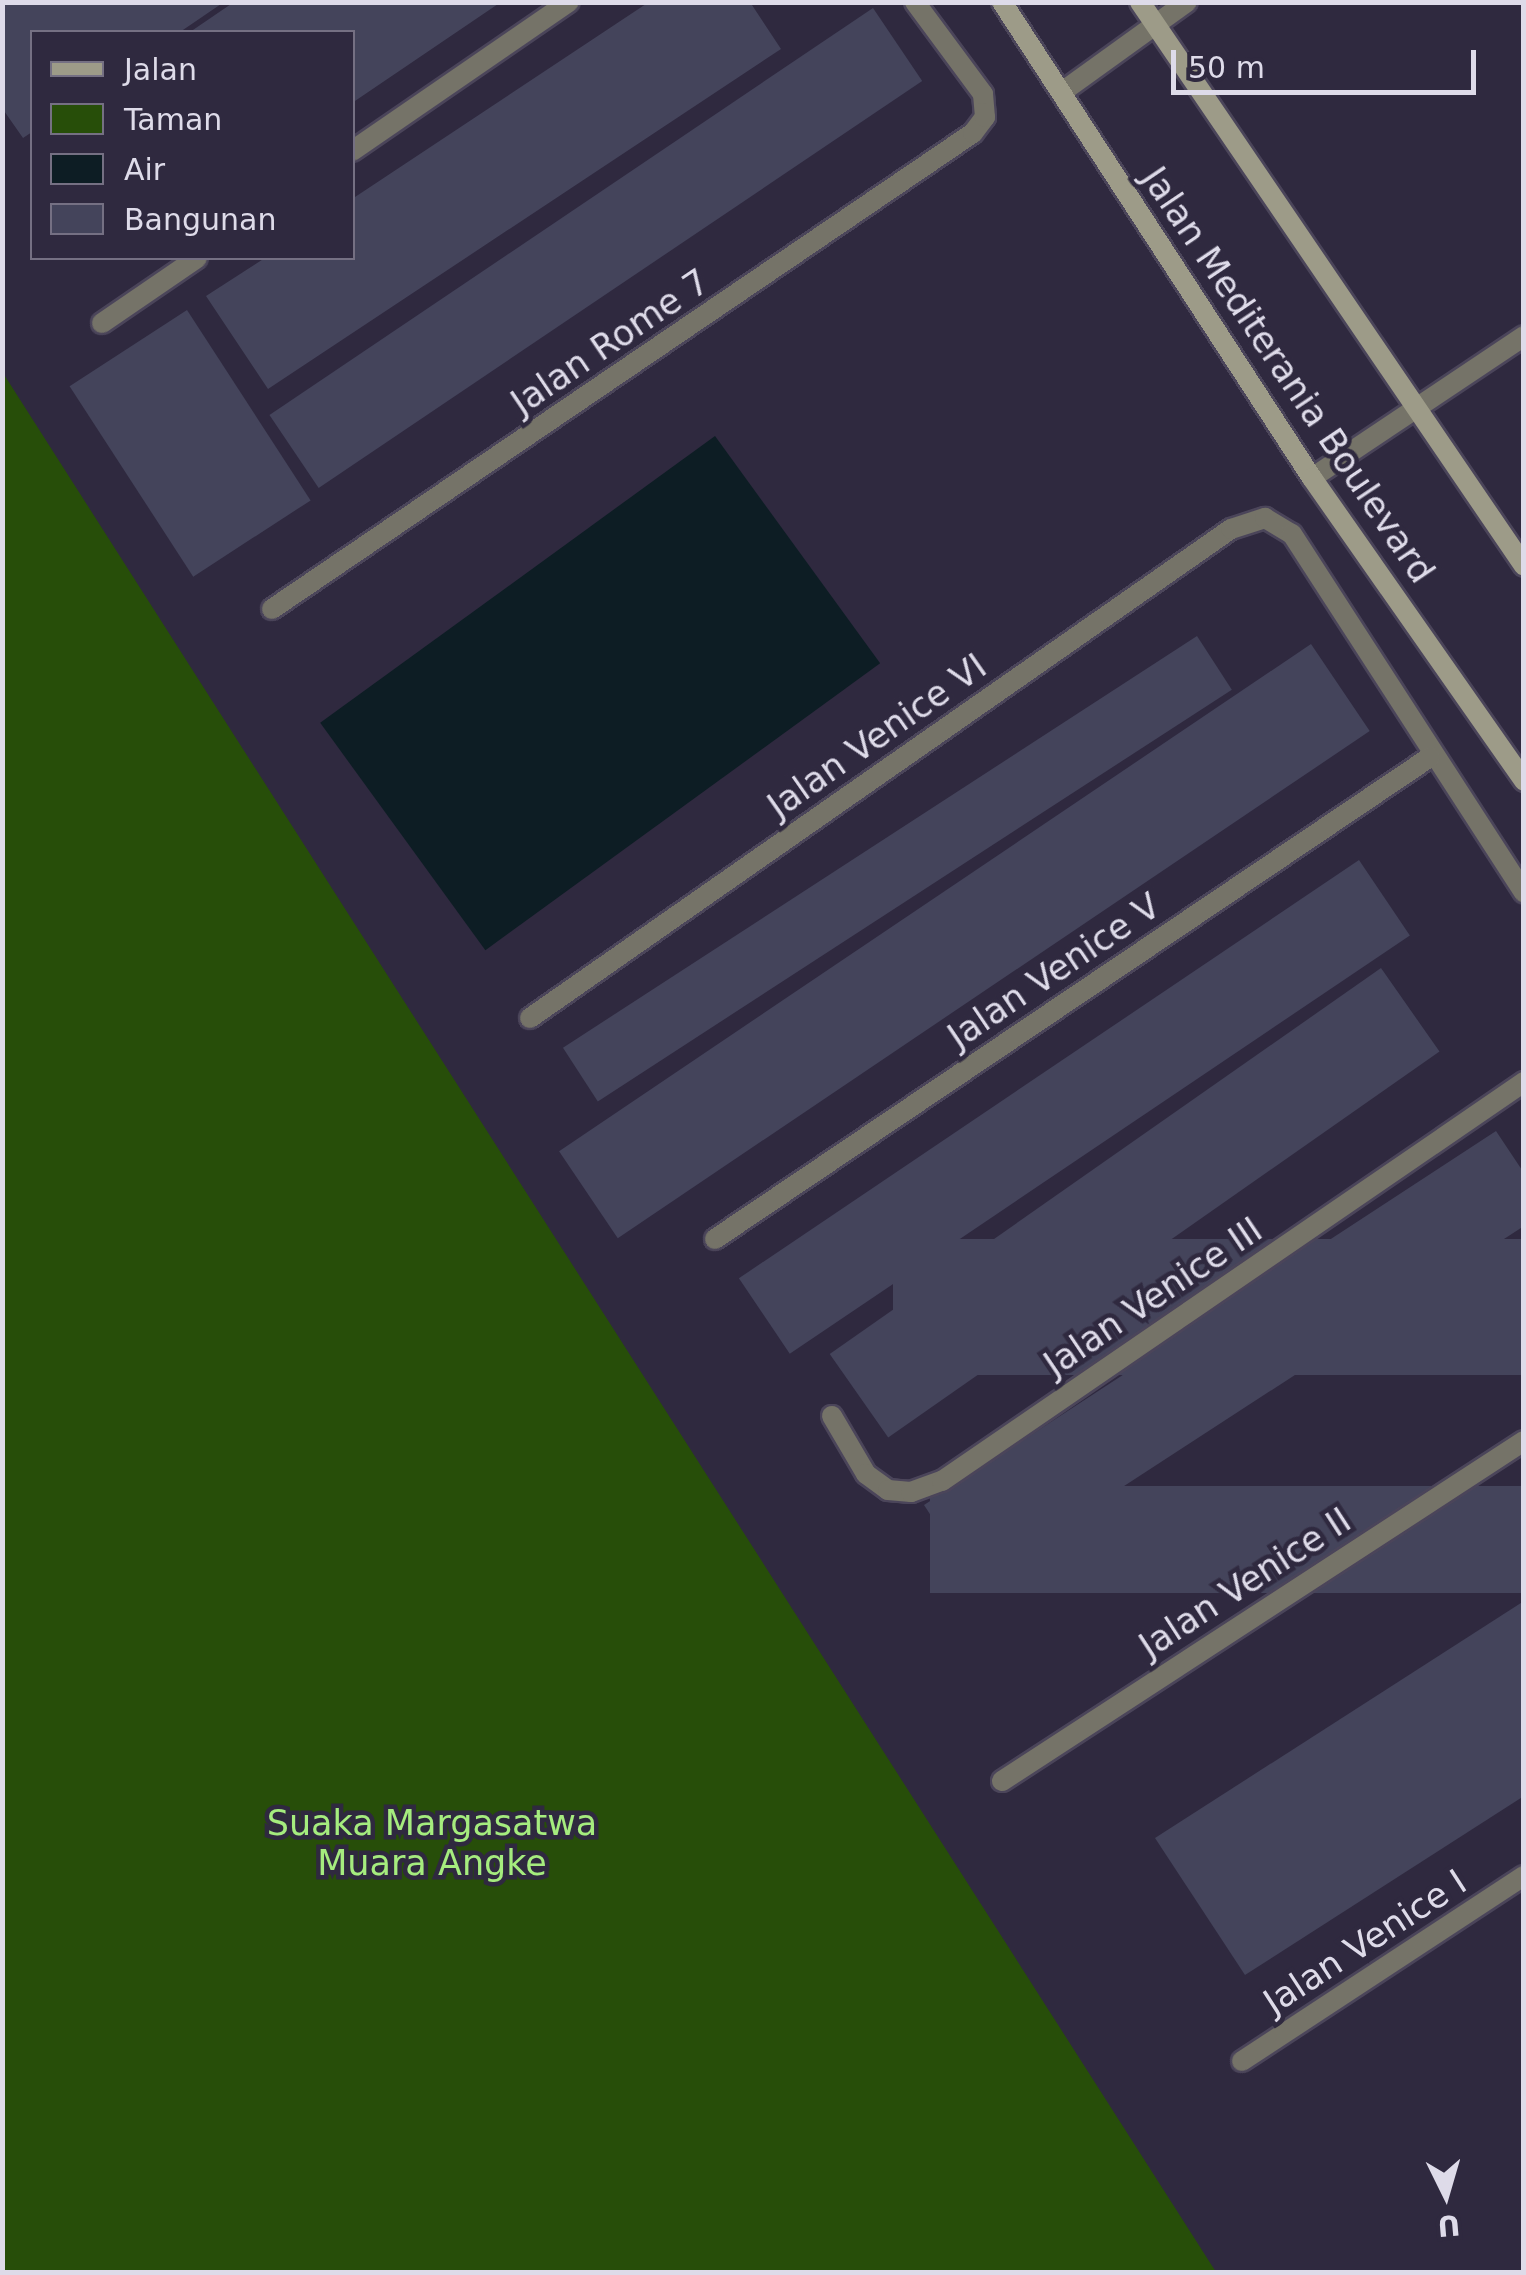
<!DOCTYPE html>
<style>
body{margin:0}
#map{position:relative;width:1526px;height:2275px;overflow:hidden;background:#2f293f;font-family:"DejaVu Sans",sans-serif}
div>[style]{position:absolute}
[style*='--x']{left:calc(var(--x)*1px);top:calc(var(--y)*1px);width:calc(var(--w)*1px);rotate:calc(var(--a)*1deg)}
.green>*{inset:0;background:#274e09}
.water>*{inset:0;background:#0d1d24;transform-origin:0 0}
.building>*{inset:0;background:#44445b;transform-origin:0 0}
.roads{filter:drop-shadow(2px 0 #4b455a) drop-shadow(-2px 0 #4b455a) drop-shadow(0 2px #4b455a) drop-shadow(0 -2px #4b455a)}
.street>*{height:20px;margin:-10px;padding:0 10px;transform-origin:10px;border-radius:10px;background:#757368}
.secondary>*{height:20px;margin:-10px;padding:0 10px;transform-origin:10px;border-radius:10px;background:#9d9b88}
span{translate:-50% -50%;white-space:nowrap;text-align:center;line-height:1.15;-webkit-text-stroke:9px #2f293f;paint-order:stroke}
.street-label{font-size:35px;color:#dedbe9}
.park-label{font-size:35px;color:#a5ec7e}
.frame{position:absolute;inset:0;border:5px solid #dedbe9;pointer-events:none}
.legend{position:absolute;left:30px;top:30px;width:325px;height:230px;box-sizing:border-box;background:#2f293f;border:2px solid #757083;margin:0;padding:12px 18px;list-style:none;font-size:30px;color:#dedbe9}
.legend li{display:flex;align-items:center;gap:20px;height:50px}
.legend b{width:50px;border:2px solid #757083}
.north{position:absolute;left:1396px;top:2145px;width:100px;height:100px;-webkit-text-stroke:8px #2f293f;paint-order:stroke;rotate:175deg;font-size:28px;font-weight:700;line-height:40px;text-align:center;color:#dedbe9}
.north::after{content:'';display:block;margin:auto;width:35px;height:45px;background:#dedbe9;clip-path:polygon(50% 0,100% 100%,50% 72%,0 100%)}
.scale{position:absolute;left:1171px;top:50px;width:305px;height:45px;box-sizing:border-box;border:5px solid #dedbe9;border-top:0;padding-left:12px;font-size:30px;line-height:35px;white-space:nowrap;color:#dedbe9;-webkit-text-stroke:8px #2f293f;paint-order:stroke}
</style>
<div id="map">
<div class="green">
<i style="clip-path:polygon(3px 373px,218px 710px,1216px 2272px,3px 2272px)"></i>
</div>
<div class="water">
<i style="left:715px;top:436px;width:281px;height:488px;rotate:54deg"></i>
</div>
<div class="building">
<i style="clip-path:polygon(2px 2px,224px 2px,180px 32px,32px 32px,32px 132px,23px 138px,2px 108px)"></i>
<i style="clip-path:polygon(234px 2px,501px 2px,352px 103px,352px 32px,190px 32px)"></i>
<i style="clip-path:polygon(649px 2px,750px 2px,781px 49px,268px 389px,206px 296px,265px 258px,352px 258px,352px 199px)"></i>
<i style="left:873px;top:8px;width:88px;height:728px;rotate:56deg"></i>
<i style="left:187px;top:310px;width:227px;height:140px;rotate:57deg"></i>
<i style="left:1197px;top:636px;width:64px;height:756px;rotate:57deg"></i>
<i style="left:1311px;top:644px;width:105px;height:907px;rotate:56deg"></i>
<i style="left:1359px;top:860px;width:91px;height:748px;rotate:56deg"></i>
<i style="left:1381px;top:968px;width:102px;height:673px;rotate:55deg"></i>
<i style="clip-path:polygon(1496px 1131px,1524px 1173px,1524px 1226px,975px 1583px,924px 1505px)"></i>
<i style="left:1524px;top:1239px;width:136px;height:631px;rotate:90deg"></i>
<i style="left:1524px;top:1486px;width:107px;height:594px;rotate:90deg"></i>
<i style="clip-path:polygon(1524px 1601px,1524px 1796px,1245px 1975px,1155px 1838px)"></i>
</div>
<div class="roads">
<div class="street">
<i style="--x:1062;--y:92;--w:154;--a:-35.8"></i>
<i style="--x:352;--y:151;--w:263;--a:-34.5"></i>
<i style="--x:102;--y:323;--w:115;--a:-34.4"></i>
<i style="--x:1312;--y:478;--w:255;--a:-33.8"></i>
<i style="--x:272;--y:609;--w:847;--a:-34.18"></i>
<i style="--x:973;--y:133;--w:20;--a:-53"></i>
<i style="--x:985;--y:117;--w:23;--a:-95"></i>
<i style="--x:983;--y:94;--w:114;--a:-126.5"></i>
<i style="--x:530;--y:1018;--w:855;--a:-34.9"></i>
<i style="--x:1231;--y:529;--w:36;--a:-18"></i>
<i style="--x:1265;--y:518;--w:31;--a:31"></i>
<i style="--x:1292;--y:534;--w:427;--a:57.1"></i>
<i style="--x:715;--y:1239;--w:862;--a:-33.98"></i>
<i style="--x:832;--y:1416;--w:67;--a:59.6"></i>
<i style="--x:866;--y:1474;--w:27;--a:36"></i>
<i style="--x:888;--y:1490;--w:23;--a:5"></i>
<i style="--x:911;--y:1492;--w:33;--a:-20"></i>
<i style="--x:942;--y:1481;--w:706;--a:-34.43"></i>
<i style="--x:1002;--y:1781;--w:623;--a:-33.08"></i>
<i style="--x:1242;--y:2061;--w:337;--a:-33.3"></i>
</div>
<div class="secondary">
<i style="--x:1002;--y:2;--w:568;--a:56.93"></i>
<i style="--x:1312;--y:478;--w:370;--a:55"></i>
<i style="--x:1140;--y:2;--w:682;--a:55.75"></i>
</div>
</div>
<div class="street-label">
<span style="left:610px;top:342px;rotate:-34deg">Jalan Rome 7</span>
<span style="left:1288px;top:375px;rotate:56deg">Jalan Mediterania Boulevard</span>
<span style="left:877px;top:736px;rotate:-35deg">Jalan Venice VI</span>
<span style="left:1054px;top:971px;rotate:-34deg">Jalan Venice V</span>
<span style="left:1153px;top:1297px;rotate:-34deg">Jalan Venice III</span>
<span style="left:1245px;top:1583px;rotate:-33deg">Jalan Venice II</span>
<span style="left:1365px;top:1942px;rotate:-33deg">Jalan Venice I</span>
</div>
<div class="park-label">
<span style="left:432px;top:1843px">Suaka Margasatwa<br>Muara Angke</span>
</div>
<div class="frame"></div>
<ul class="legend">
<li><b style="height:12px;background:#9d9b88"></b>Jalan</li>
<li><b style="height:28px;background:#274e09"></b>Taman</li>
<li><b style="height:28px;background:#0d1d24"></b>Air</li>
<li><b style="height:28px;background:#44445b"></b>Bangunan</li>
</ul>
<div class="north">U</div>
<div class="scale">50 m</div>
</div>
